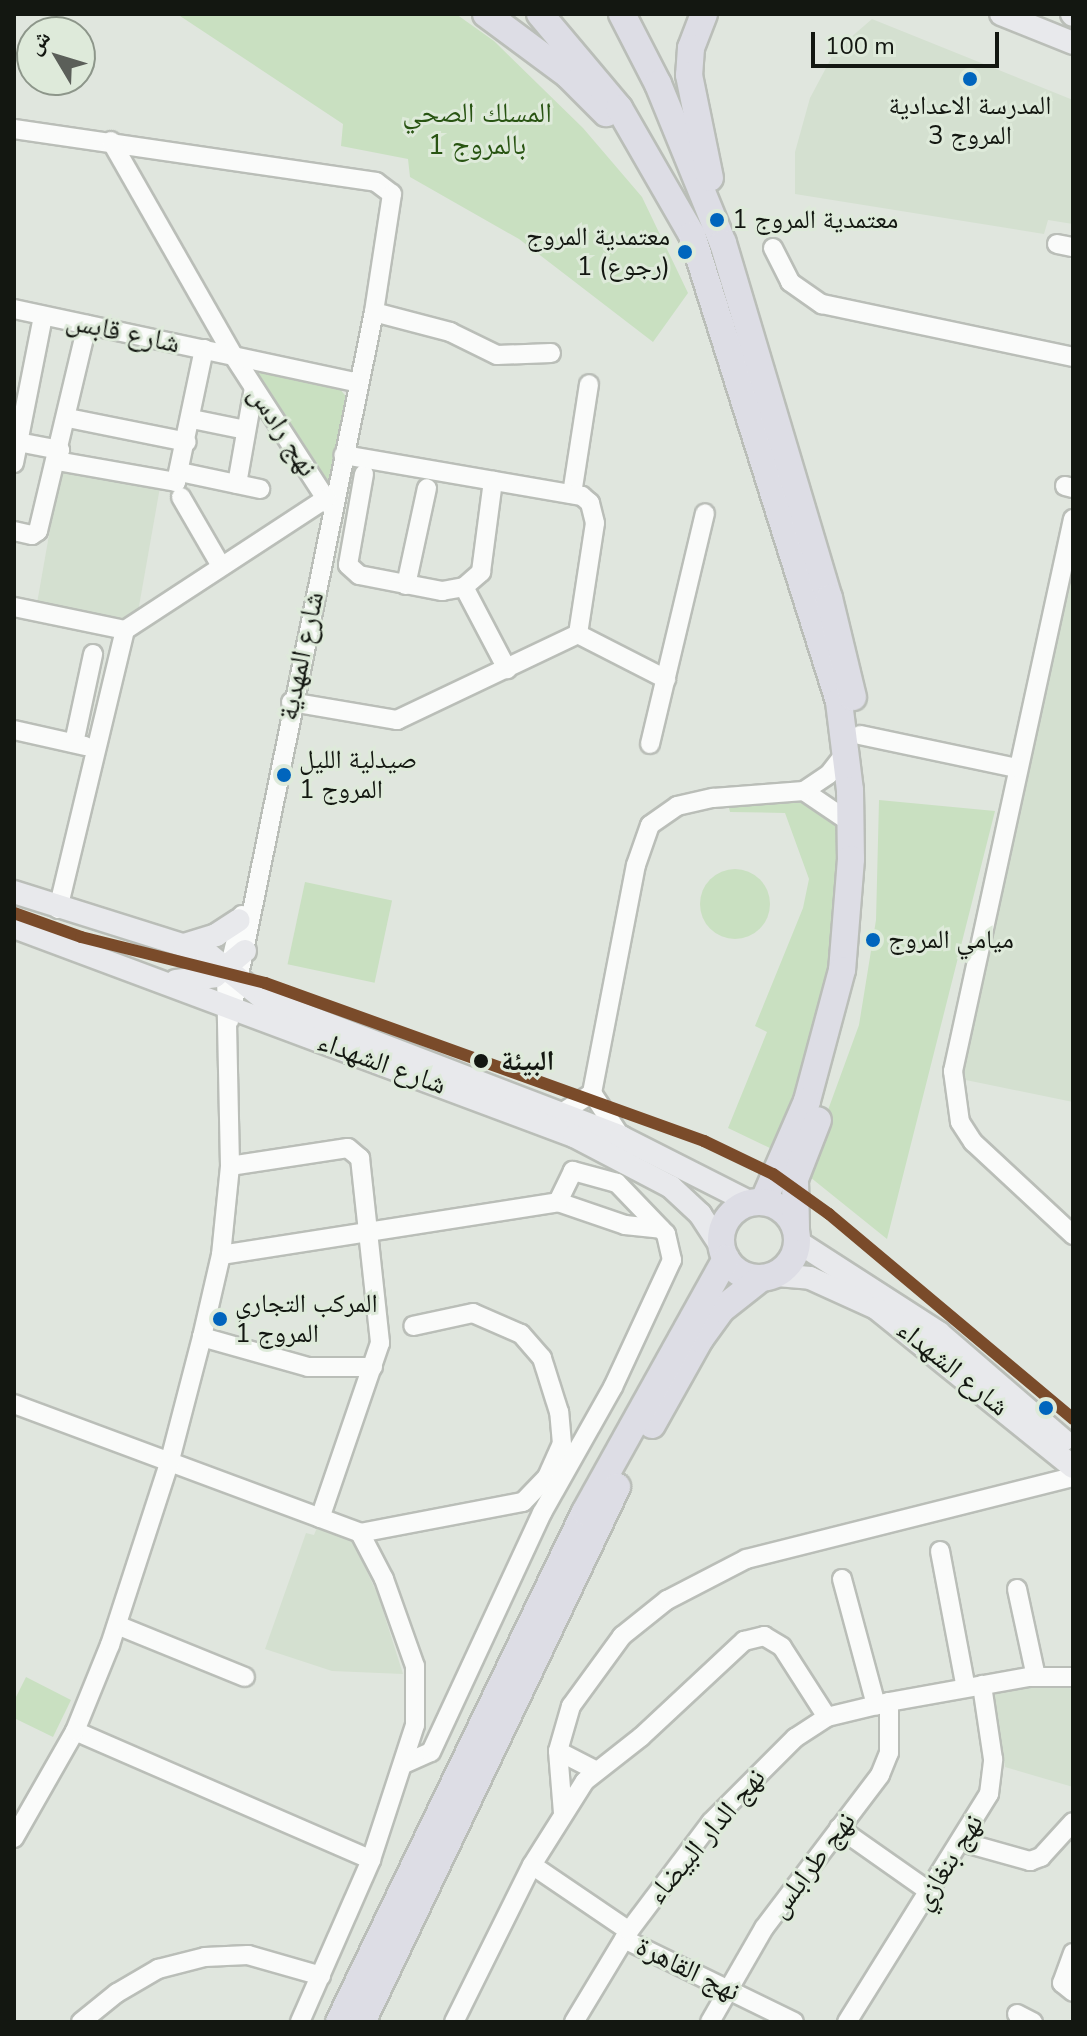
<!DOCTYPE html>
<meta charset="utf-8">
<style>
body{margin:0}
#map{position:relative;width:1087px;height:2036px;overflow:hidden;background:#e0e6de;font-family:"Nunito Sans","Noto Naskh Arabic",sans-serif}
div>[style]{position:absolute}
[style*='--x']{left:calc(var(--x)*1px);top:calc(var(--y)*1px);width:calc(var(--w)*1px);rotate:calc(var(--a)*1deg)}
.built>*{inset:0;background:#d4e0d0;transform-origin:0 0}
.green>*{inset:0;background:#c9e0c1;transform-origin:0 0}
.round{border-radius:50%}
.roads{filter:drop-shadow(2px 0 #babeb8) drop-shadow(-2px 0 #babeb8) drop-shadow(0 2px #babeb8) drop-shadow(0 -2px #babeb8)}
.minor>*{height:18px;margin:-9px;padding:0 9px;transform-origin:9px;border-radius:9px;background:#fafbfa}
.major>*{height:22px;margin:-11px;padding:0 11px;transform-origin:11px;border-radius:11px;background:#e8e9ec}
.highway>*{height:26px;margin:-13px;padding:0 13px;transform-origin:13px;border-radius:13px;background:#dddde5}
.highway>.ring{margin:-13px;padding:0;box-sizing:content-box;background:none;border:26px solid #dddde5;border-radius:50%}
.rail-1>*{height:12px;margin:-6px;padding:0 6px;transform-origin:6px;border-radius:6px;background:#7a4b2a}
.dots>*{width:22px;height:22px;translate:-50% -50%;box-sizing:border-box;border:4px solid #deeada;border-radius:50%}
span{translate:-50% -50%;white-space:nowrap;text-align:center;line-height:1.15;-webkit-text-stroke:6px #deeada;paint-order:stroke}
.bus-label{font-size:26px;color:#131711}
.left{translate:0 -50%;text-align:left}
.right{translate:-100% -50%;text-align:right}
.park-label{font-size:28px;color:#285412}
.street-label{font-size:28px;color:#131711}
.stop-label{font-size:28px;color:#131711;font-weight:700}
.frame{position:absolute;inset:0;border:16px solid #131711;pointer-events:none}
.north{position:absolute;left:16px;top:16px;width:80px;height:80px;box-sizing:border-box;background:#deeada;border:2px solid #8d968a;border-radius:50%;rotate:308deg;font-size:22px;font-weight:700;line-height:32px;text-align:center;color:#131711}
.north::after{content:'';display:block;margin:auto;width:28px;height:36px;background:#5b5f59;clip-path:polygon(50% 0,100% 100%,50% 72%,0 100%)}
.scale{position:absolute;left:811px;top:32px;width:188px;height:36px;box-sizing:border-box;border:4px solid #131711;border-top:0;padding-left:10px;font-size:24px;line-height:28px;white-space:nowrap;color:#131711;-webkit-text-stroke:6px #deeada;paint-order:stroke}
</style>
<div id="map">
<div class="built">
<i style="clip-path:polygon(872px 19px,1073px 100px,1073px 224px,1048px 220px,1044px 234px,795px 194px,795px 152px,810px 98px,835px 51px)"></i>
<i style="left:61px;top:467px;width:101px;height:138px;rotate:10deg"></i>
<i style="clip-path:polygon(1073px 557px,1073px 1102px,956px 1078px)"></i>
<i style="clip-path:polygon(318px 1525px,352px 1540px,378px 1595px,403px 1674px,332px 1671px,265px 1649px,306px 1533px,314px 1535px)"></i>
<i style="clip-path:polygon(1073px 1679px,1073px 1787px,1005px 1767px,993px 1698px,1001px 1686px)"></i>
</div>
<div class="green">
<i style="clip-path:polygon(177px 14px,456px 14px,494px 41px,583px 128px,642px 197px,688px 293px,653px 342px,519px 239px,410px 177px,408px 159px,341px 146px,343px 124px)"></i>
<i style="clip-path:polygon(256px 370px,340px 389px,348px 399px,328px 481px)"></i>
<i style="clip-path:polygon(805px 799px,837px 822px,836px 928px,809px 1052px,772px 1149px,728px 1128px,767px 1032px,755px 1026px,803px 908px,809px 879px,785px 813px,730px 812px,728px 804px)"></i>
<i style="clip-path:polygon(879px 800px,995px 811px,887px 1239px,805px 1173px,859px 1025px,876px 920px)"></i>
<i class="round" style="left:700px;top:869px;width:70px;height:70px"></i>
<i style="left:305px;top:882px;width:89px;height:84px;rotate:12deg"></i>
<i style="clip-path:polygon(26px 1677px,71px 1700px,53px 1737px,14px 1718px,14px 1701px)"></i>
</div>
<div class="roads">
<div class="minor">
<i style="--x:14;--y:129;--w:366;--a:8.3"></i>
<i style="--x:376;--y:182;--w:20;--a:37"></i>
<i style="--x:392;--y:194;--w:119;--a:98.7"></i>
<i style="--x:374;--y:312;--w:722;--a:101.51"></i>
<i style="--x:111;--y:141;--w:246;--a:60.3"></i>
<i style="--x:233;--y:355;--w:182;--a:57.1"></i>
<i style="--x:1057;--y:244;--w:16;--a:11"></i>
<i style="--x:773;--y:248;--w:38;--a:63"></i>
<i style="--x:790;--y:282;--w:39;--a:35"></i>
<i style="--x:822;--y:304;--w:257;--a:11.9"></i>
<i style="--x:14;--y:309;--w:352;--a:12.1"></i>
<i style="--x:374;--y:312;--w:79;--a:14.7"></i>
<i style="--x:450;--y:332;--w:52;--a:26.1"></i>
<i style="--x:497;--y:355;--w:54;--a:-2.1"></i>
<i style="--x:68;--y:418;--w:121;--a:11.4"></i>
<i style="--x:192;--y:419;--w:55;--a:11.5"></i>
<i style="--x:18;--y:442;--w:43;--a:10.8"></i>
<i style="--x:57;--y:461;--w:121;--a:10"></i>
<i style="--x:176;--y:482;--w:136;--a:-78.1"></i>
<i style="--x:14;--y:463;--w:150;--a:-78.8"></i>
<i style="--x:180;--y:472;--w:82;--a:12"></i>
<i style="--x:364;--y:474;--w:92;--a:100"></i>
<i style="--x:348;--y:565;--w:15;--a:42"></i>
<i style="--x:359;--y:575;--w:85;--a:10.9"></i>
<i style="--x:442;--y:591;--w:22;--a:-10"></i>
<i style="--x:464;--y:587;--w:23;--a:-41"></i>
<i style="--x:481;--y:572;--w:92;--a:-82.5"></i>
<i style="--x:237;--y:484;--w:97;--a:-80"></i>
<i style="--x:1065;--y:486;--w:8;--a:14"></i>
<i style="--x:572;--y:494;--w:111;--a:-81.2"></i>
<i style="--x:181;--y:497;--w:80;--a:59.9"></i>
<i style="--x:1073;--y:519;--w:565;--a:102.26"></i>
<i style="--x:953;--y:1071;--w:51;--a:82.2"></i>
<i style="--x:960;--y:1122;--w:24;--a:57"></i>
<i style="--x:973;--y:1142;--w:137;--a:42.9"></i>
<i style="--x:14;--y:531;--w:18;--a:13"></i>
<i style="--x:32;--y:535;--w:7;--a:-34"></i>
<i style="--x:38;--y:531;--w:212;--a:-76.6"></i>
<i style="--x:406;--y:585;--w:99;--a:-77.8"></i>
<i style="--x:464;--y:587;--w:93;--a:62.3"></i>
<i style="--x:14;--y:607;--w:113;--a:11.7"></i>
<i style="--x:125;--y:630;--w:241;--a:-33.2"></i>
<i style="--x:578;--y:634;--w:99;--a:27.1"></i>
<i style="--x:291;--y:702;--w:108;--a:9.6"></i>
<i style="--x:397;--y:720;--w:200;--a:-25.4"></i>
<i style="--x:578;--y:634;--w:112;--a:-81.3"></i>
<i style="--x:595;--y:523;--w:21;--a:-104"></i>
<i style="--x:590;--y:503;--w:11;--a:-139"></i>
<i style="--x:582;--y:496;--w:242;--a:-170.2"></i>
<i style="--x:14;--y:730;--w:73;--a:12.7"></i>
<i style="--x:860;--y:735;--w:160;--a:11.9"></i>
<i style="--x:74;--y:743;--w:91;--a:-77.9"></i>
<i style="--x:650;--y:744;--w:237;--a:-76.6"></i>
<i style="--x:804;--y:791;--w:57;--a:34.2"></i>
<i style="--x:58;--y:909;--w:287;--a:-76.5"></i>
<i style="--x:592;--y:1093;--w:53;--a:56.6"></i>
<i style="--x:563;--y:1112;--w:35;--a:-33"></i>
<i style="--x:592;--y:1093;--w:232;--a:-79.1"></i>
<i style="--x:636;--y:865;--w:42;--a:-70.7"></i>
<i style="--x:650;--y:825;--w:33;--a:-35"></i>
<i style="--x:677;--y:806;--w:37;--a:-13"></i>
<i style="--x:713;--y:798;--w:91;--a:-4.4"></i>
<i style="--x:804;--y:791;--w:30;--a:-34"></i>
<i style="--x:829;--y:774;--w:29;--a:-52"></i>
<i style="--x:230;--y:1166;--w:119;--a:-8.7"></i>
<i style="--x:348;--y:1148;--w:16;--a:40"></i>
<i style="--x:360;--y:1158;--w:186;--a:83.8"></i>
<i style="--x:380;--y:1343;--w:185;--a:108.9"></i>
<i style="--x:221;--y:1255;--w:341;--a:-8.9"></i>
<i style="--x:558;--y:1202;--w:71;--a:18.9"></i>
<i style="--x:625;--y:1225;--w:36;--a:6"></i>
<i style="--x:202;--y:1337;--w:110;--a:15.8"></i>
<i style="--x:308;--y:1367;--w:65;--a:0"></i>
<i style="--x:14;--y:1404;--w:369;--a:20.4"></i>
<i style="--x:360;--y:1533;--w:52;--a:62.4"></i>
<i style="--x:384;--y:1579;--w:92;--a:70.4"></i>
<i style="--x:415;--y:1666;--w:59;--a:90"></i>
<i style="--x:415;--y:1725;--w:142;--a:108.1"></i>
<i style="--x:371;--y:1860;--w:177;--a:113.7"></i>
<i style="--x:360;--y:1533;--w:166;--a:-10.8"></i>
<i style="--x:523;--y:1502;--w:35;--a:-46"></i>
<i style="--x:547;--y:1477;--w:36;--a:-66"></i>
<i style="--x:562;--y:1444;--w:32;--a:-95"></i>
<i style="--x:559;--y:1412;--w:57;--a:-107.5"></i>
<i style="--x:542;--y:1358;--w:32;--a:-131"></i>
<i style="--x:521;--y:1334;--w:52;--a:-156.4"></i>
<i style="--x:473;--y:1313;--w:61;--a:167.8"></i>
<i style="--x:940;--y:1551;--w:139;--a:79.3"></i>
<i style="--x:842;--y:1579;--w:131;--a:74.9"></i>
<i style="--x:1017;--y:1589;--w:90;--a:77.8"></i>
<i style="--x:117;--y:1625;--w:138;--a:22.1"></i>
<i style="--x:75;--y:1731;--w:323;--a:23.5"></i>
<i style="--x:558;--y:1751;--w:42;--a:27.2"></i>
<i style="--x:406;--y:1763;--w:27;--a:-24"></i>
<i style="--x:431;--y:1752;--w:264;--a:-65.1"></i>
<i style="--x:542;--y:1513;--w:145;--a:-60.6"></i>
<i style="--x:613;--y:1387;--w:140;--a:-65.1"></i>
<i style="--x:672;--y:1260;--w:27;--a:-103"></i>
<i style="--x:666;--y:1234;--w:71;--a:-133.9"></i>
<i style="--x:617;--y:1183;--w:46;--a:-164.7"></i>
<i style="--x:573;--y:1171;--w:34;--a:116"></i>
<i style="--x:563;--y:1813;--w:62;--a:-94.6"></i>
<i style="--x:558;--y:1751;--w:47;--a:-73.9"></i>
<i style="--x:571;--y:1706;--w:87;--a:-53.9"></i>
<i style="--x:622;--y:1636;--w:58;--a:-38.7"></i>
<i style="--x:667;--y:1600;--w:89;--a:-27.4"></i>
<i style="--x:746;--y:1559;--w:337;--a:-14.1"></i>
<i style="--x:839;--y:1828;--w:111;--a:35.1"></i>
<i style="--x:14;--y:1838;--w:123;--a:-60.3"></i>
<i style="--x:75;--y:1731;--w:93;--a:-67.9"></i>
<i style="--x:110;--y:1645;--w:194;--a:-72"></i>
<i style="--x:170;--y:1460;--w:127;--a:-75.4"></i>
<i style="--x:202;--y:1337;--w:84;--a:-77"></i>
<i style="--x:221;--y:1255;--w:89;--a:-84.2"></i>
<i style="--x:230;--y:1166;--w:185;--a:-91.2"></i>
<i style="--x:226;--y:981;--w:68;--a:-76.4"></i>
<i style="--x:962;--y:1842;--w:71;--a:15.6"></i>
<i style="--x:1030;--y:1861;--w:12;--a:-20"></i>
<i style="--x:1041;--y:1857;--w:47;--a:-47.6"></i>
<i style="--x:532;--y:1865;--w:117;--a:34.2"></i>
<i style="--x:624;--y:1939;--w:189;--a:26"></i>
<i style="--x:1073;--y:1953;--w:32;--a:110"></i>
<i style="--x:1062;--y:1983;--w:14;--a:39"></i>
<i style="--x:1017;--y:2014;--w:18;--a:27"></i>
<i style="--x:81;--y:2022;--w:46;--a:-38.9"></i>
<i style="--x:117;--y:1993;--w:48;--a:-30.3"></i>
<i style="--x:158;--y:1969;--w:49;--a:-14.3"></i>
<i style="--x:205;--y:1957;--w:43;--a:-2.7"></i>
<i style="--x:248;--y:1955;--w:76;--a:16"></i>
<i style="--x:454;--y:2022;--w:175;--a:-63.6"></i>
<i style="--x:532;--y:1865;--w:99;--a:-57.8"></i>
<i style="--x:585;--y:1781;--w:71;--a:-38.2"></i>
<i style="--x:641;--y:1737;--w:141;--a:-43"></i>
<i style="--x:744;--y:1641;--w:21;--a:-14"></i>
<i style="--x:764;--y:1636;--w:21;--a:31"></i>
<i style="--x:782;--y:1647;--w:83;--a:57.3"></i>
<i style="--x:574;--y:2022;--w:106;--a:-58.9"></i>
<i style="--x:629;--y:1931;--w:136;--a:-53"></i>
<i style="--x:711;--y:1822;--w:119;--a:-45"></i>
<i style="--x:795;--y:1738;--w:38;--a:-33"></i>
<i style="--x:827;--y:1717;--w:64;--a:-13.6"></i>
<i style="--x:889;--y:1702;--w:141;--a:-10.2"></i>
<i style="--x:1028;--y:1677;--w:45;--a:0"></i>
<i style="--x:710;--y:2022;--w:108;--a:-60.1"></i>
<i style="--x:764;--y:1928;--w:192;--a:-52.8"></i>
<i style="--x:880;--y:1775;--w:24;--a:-68"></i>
<i style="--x:889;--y:1753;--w:51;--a:-90"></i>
<i style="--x:847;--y:2022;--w:269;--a:-58.1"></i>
<i style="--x:989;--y:1794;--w:35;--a:-83"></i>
<i style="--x:993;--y:1759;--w:75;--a:-98.5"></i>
</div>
<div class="major">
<i style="--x:1001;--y:14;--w:78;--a:21.9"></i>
<i style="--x:1072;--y:14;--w:1;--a:45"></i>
<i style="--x:14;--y:892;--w:202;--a:17.5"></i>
<i style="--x:207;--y:953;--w:75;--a:39"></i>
<i style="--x:265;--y:1000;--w:381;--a:21"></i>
<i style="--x:621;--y:1137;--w:146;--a:26.9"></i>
<i style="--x:14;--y:927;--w:598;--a:20.47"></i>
<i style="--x:574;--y:1136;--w:110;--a:27.7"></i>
<i style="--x:671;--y:1187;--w:40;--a:43"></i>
<i style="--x:700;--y:1214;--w:38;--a:57"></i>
<i style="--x:184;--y:945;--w:34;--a:-17"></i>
<i style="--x:216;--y:935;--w:27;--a:-33"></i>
<i style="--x:176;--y:981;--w:39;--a:-7"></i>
<i style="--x:215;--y:976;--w:39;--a:-40"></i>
<i style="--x:798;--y:1242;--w:168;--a:32.8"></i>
<i style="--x:939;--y:1333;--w:164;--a:40.8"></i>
<i style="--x:777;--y:1275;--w:33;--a:5"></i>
<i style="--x:810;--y:1278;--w:72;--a:24.4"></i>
<i style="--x:876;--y:1308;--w:253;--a:38.9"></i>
</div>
<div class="highway">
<i style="--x:486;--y:14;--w:102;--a:36.6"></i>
<i style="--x:568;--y:75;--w:54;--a:45"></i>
<i style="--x:540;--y:14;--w:123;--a:50"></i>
<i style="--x:619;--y:108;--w:146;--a:60.1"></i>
<i style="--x:692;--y:235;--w:490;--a:72.5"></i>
<i style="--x:839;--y:702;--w:89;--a:82.9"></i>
<i style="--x:850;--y:790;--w:69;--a:89.2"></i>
<i style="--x:851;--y:859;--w:111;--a:94.6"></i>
<i style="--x:842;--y:970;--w:136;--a:105"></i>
<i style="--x:807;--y:1101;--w:110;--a:113.5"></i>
<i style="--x:622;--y:14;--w:79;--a:62.8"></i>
<i style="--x:658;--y:84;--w:172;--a:67.8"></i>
<i style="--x:723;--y:243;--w:370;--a:73.4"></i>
<i style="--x:829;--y:598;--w:102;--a:76.4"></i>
<i style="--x:704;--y:14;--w:36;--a:111"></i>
<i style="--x:691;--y:48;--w:27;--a:94"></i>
<i style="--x:689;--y:75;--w:105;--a:78.5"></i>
<i class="ring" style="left:721px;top:1202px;width:50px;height:50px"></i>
<i style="--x:796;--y:1228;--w:49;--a:-91.2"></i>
<i style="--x:795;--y:1179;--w:63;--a:-68.7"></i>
<i style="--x:652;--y:1425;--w:98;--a:-60.8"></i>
<i style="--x:700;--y:1339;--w:37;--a:-54"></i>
<i style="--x:722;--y:1309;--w:48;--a:-38.3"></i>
<i style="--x:339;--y:2022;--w:566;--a:-64.25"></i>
<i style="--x:585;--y:1512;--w:290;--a:-60.9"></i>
<i style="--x:362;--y:2022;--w:593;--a:-64.52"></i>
</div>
</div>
<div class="rail-1">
<i style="--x:14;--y:913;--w:71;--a:19.7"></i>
<i style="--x:81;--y:937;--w:190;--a:14"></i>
<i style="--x:265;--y:983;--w:467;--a:19.8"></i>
<i style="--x:704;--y:1141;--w:76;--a:25.6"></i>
<i style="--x:773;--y:1174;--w:69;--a:35.5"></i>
<i style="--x:829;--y:1214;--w:319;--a:40"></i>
</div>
<div class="dots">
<i style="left:970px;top:79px;background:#0065bd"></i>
<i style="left:717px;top:220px;background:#0065bd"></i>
<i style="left:685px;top:252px;background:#0065bd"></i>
<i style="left:284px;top:775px;background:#0065bd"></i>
<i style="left:873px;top:940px;background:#0065bd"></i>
<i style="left:481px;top:1061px;background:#131711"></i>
<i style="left:220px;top:1319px;background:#0065bd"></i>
<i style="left:1046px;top:1408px;background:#0065bd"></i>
</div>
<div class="bus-label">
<span style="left:970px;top:121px">المدرسة الاعدادية<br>المروج 3</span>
<span class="left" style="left:732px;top:220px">معتمدية المروج 1</span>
<span class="right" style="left:670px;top:252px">معتمدية المروج<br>1 (رجوع)</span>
<span class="left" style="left:299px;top:775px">صيدلية الليل<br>المروج 1</span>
<span class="left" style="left:888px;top:940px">ميامي المروج</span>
<span class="left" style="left:235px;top:1319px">المركب التجاري<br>المروج 1</span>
</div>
<div class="park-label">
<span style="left:477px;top:129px">المسلك الصحي<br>بالمروج 1</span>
</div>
<div class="street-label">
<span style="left:123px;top:332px;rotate:12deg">شارع قابس</span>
<span style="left:283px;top:431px;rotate:57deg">نهج رادس</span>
<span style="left:301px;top:656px;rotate:-78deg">شارع المهدية</span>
<span style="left:382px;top:1063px;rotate:20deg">شارع الشهداء</span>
<span style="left:953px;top:1368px;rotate:39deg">شارع الشهداء</span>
<span style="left:706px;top:1836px;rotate:-50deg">نهج الدار البيضاء</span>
<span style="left:948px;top:1862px;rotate:-58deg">نهج بنغازي</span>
<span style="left:812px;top:1865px;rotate:-53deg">نهج طرابلس</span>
<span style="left:688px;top:1969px;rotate:26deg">نهج القاهرة</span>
</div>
<div class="stop-label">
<span class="left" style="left:501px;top:1061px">البيئة</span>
</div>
<div class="frame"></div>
<div class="north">ش</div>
<div class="scale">100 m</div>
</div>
